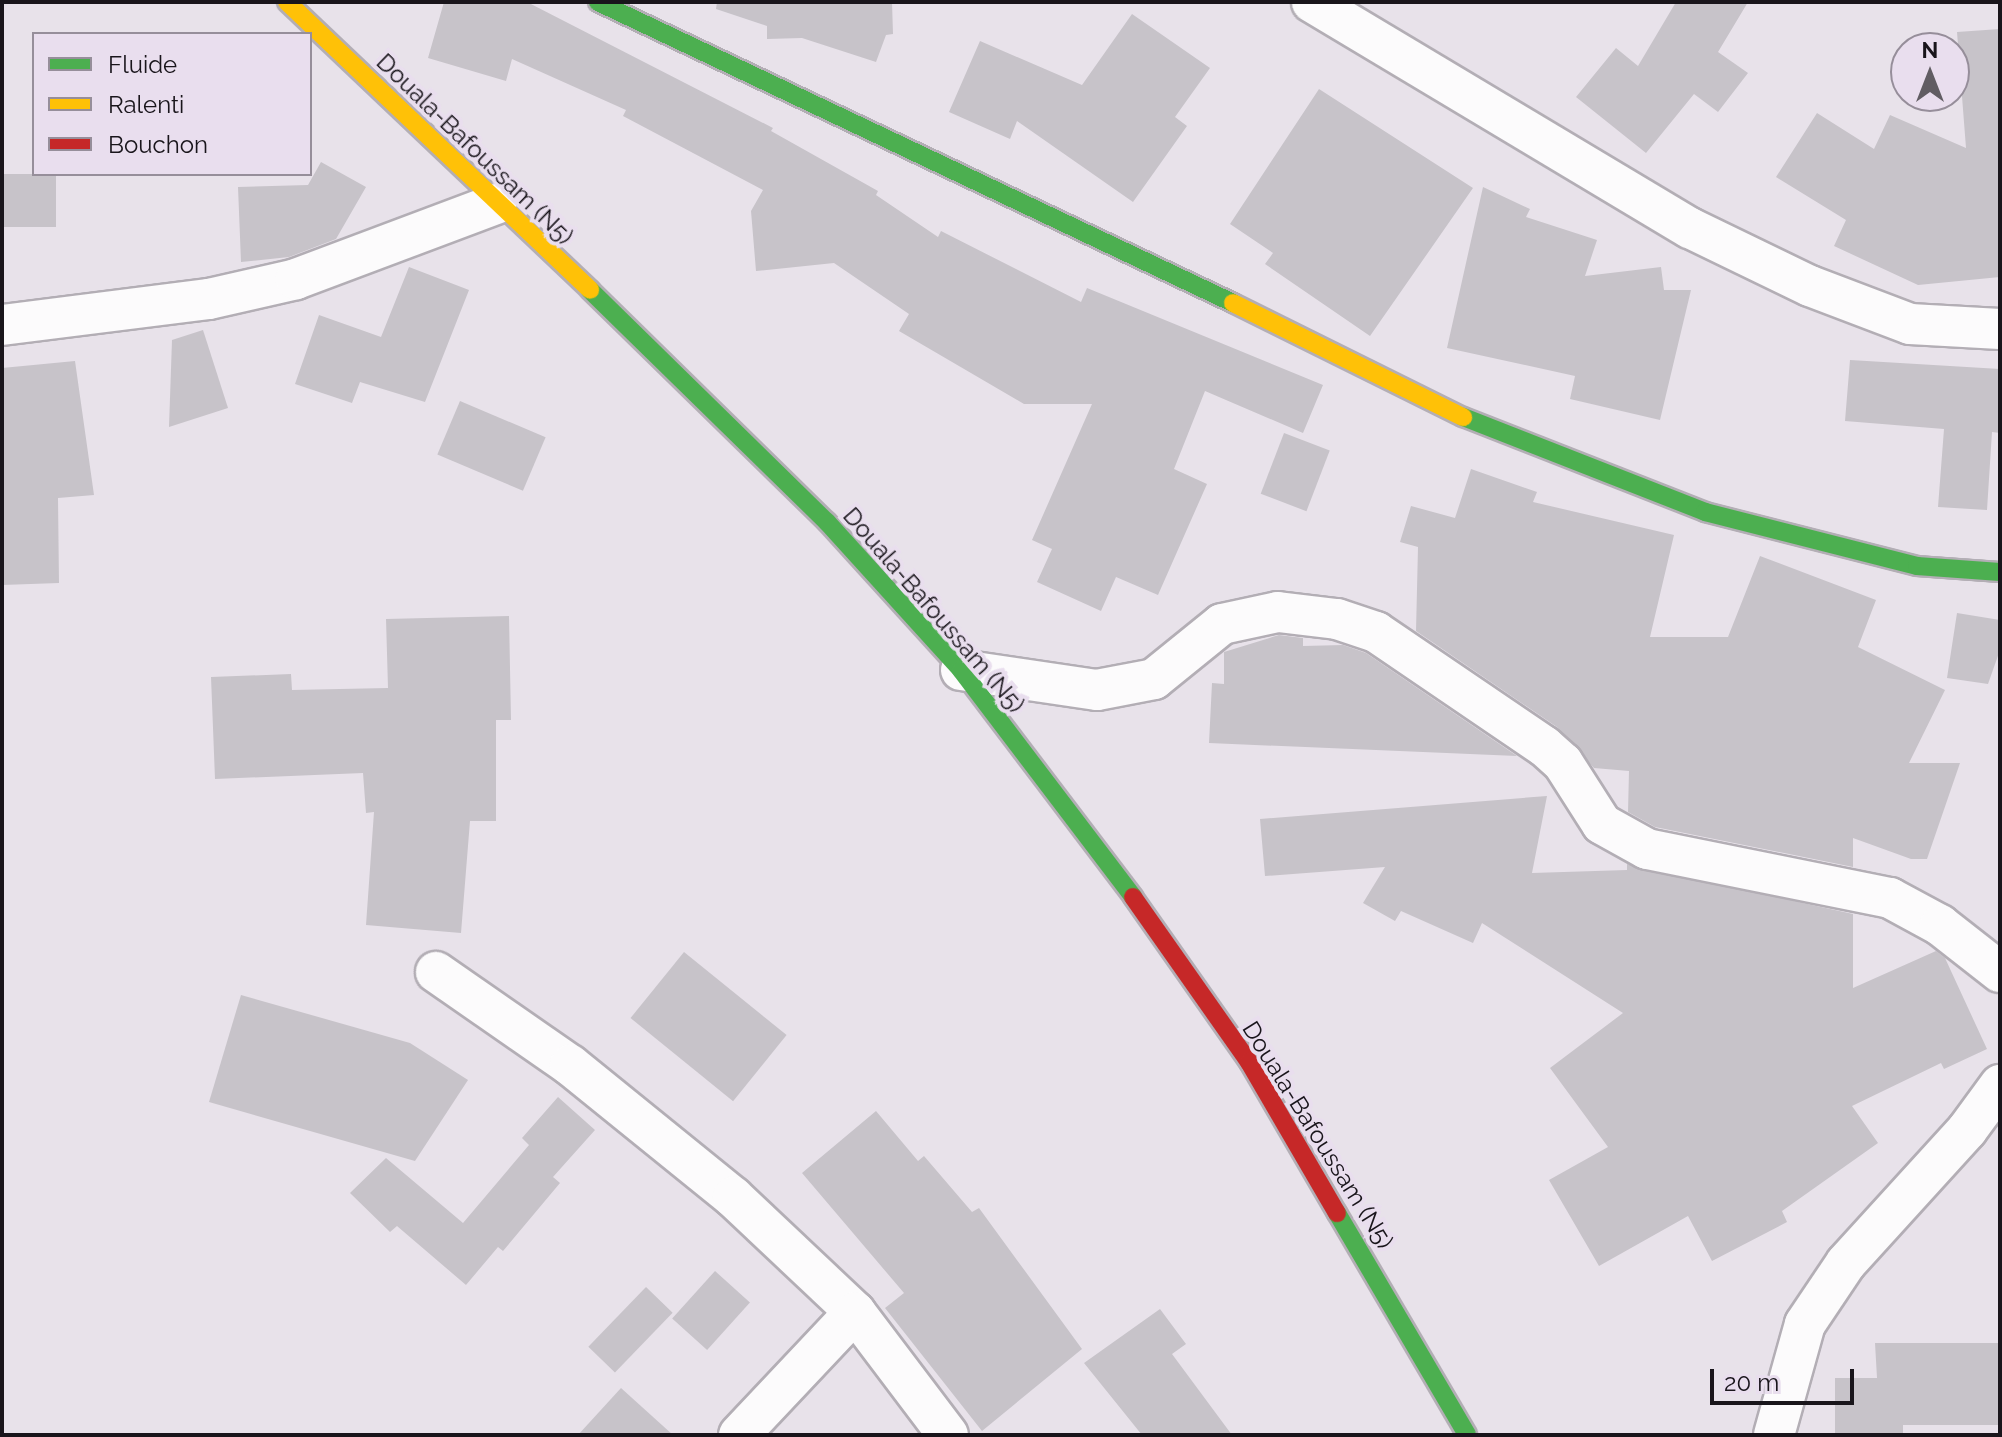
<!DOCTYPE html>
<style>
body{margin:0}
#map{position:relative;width:2002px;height:1437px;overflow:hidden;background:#e8e2ea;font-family:Raleway,sans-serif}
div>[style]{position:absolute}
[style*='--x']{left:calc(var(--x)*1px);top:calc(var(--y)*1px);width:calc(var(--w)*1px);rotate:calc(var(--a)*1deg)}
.building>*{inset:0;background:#c7c3c9;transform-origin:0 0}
.roads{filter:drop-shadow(2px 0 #b3aeb5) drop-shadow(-2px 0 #b3aeb5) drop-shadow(0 2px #b3aeb5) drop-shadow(0 -2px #b3aeb5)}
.street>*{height:40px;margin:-20px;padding:0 20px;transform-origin:20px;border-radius:20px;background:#fcfbfc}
.fast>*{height:18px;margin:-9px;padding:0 9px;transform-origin:9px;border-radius:9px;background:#4caf50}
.slow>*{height:18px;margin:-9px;padding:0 9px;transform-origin:9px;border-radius:9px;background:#ffc107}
.jam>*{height:18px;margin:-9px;padding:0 9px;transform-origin:9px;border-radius:9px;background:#c62828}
span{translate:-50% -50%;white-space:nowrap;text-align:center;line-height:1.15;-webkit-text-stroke:8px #e9deee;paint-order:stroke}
.street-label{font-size:24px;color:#19151b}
.frame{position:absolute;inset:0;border:4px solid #19151b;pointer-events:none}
.legend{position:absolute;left:32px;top:32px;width:280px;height:144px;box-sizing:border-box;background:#e9deee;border:2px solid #968e9a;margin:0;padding:10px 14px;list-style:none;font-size:24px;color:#19151b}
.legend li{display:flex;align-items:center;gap:16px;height:40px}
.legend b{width:40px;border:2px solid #968e9a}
.north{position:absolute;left:1890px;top:32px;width:80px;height:80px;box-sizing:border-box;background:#e9deee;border:2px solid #968e9a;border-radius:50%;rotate:0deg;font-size:22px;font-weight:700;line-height:32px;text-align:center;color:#19151b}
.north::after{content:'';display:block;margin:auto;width:28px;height:36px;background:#615d63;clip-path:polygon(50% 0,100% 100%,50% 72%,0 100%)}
.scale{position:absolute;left:1710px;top:1369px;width:144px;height:36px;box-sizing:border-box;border:4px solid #19151b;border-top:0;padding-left:10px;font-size:24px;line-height:28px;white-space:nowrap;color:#19151b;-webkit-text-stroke:6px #e9deee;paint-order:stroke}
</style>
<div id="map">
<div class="building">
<i style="clip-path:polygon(444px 2px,527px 2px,773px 128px,771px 131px,878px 191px,876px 195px,938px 237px,941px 231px,1081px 302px,1087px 288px,1323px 385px,1303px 433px,1205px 391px,1174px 469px,1207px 484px,1158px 595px,1116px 577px,1101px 611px,1037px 582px,1052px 549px,1032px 540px,1092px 404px,1024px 404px,899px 331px,909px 314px,834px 263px,756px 271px,751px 211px,763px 190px,623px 116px,626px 110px,512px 59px,506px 81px,428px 58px)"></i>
<i style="clip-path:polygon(717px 2px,892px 2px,893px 34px,886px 35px,876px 62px,802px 38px,767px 39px,767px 26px,716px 9px)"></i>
<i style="clip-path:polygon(1676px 2px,1748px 2px,1718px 52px,1748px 73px,1718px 112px,1694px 94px,1646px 153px,1576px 97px,1616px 48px,1638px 66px)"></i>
<i style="clip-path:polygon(1132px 14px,1210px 68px,1175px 117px,1187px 126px,1133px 202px,1017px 121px,1010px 139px,949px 112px,980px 41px,1082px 85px)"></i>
<i style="clip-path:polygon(2000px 29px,2000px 277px,1918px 285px,1834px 246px,1846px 220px,1776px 177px,1817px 113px,1874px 149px,1890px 115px,1966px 148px,1957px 32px)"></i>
<i style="clip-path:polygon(1319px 89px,1473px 188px,1370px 336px,1265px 264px,1273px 253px,1230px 224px)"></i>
<i style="clip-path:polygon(321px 162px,366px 187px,336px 239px,289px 257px,241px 262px,238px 187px,308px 185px)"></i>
<i style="left:2px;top:174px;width:54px;height:53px"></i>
<i style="clip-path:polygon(1483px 187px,1530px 209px,1526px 217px,1597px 240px,1585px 276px,1661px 267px,1664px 290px,1691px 290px,1660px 420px,1570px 399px,1575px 376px,1447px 348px)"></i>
<i style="clip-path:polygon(409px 267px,469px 290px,425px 402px,360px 382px,352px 403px,295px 384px,319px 315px,381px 337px)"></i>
<i style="clip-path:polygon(203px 330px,228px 408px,169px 427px,172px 340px)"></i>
<i style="clip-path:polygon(1850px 360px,2000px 369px,2000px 433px,1992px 432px,1987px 510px,1938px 507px,1944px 429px,1845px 421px)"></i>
<i style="clip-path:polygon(75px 361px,94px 495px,58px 498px,59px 583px,2px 585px,2px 368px)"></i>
<i style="left:460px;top:401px;width:93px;height:58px;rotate:23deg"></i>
<i style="left:1284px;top:433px;width:49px;height:65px;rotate:21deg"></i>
<i style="clip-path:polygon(1471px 469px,1537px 492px,1533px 502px,1674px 535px,1650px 637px,1728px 637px,1760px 556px,1876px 600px,1858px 647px,1945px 690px,1909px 763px,1960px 763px,1927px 859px,1911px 859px,1853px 838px,1853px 867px,1655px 827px,1628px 812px,1629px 771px,1594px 768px,1557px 727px,1416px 631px,1418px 547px,1400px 542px,1411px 506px,1455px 518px)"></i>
<i style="clip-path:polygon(1957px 613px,2000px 620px,2000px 650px,1988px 684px,1947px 678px)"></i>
<i style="clip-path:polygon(509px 616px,511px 720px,496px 720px,496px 821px,470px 821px,461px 933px,366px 925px,374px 812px,366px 813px,363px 773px,215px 779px,211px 677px,291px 674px,292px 690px,388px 688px,386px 619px)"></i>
<i style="clip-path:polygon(1279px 635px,1303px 638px,1303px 646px,1343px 645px,1366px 653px,1517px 756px,1209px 743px,1212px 683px,1224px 684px,1224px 652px)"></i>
<i style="clip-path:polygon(1547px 796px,1532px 873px,1627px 870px,1627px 864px,1853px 914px,1853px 988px,1936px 951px,1945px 958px,1987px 1049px,1944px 1069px,1941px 1063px,1852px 1106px,1878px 1143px,1782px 1211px,1787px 1222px,1712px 1261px,1688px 1216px,1599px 1266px,1549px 1180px,1608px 1147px,1550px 1068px,1623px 1013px,1482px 923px,1473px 943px,1401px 911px,1395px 921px,1363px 903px,1385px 867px,1265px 876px,1260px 819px)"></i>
<i style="left:684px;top:952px;width:132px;height:85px;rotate:39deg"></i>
<i style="clip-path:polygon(241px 995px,410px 1043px,468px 1080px,415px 1161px,209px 1102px)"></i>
<i style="clip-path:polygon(558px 1097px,595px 1130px,553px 1177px,560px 1183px,503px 1251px,498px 1247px,466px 1285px,397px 1226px,390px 1232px,350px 1193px,386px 1158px,463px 1223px,529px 1145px,522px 1138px)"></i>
<i style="clip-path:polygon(876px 1111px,918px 1161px,924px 1156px,972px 1212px,979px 1208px,1082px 1349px,982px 1431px,885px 1308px,904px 1293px,802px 1173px)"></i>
<i style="left:715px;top:1271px;width:47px;height:64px;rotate:42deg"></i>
<i style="left:646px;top:1287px;width:37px;height:83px;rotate:44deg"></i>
<i style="clip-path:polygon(1160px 1309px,1186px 1344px,1172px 1354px,1232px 1435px,1142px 1435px,1084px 1363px)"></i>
<i style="clip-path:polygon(1875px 1343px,2000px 1343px,2000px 1425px,1903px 1425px,1903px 1435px,1835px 1435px,1835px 1378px,1877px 1378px)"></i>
<i style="clip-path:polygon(621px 1388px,673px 1435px,578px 1435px)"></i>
</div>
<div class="roads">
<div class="street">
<i style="--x:1312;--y:2;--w:440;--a:30.9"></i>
<i style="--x:1690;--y:228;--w:133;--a:25.8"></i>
<i style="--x:1810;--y:286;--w:107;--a:20.8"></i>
<i style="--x:1910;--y:324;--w:90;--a:3.2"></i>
<i style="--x:2;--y:325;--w:209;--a:-7.2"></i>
<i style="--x:209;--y:299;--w:89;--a:-12.9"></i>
<i style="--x:296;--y:279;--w:214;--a:-20.6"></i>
<i style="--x:961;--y:670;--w:137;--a:8.4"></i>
<i style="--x:1097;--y:690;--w:58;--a:-10.9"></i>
<i style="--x:1154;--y:679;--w:87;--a:-39"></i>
<i style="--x:1222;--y:624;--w:57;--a:-12.1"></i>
<i style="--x:1278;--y:612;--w:59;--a:6.8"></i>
<i style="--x:1337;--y:619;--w:41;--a:18.4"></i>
<i style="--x:1376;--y:632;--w:203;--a:34.2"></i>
<i style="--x:1544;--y:746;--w:25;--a:42"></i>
<i style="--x:1563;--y:763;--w:72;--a:57.4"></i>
<i style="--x:1602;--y:824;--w:51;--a:29.1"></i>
<i style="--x:1647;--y:849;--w:248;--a:11.4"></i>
<i style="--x:1890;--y:898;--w:57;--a:28.4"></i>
<i style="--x:1940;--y:925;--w:76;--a:38.1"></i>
<i style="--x:436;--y:972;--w:163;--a:34.8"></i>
<i style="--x:570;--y:1065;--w:210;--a:39"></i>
<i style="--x:733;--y:1197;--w:168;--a:43.3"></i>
<i style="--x:855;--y:1312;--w:154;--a:52.9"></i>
<i style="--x:739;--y:1435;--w:169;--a:-46.7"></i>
<i style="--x:1774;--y:1435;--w:115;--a:-74.4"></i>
<i style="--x:1805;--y:1324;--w:73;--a:-56.1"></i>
<i style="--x:1846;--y:1263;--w:180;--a:-47.7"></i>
<i style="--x:1967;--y:1130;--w:56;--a:-53.7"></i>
</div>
<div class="fast">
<i style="--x:598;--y:2;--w:703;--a:25.36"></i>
<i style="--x:590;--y:290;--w:332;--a:44.4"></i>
<i style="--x:827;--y:522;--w:200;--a:47.8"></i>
<i style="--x:961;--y:670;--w:285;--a:52.8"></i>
<i style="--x:1463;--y:417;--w:260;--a:21.4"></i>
<i style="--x:1705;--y:512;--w:219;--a:14.3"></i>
<i style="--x:1917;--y:566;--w:83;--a:4.1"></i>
<i style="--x:1337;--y:1213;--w:257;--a:59.6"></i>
</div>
<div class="slow">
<i style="--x:287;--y:2;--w:418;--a:43.5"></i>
<i style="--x:1233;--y:303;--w:257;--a:26.4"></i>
</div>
<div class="jam">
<i style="--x:1133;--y:897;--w:202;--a:54.9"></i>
<i style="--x:1249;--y:1062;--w:175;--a:59.8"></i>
</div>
</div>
<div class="street-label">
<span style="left:475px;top:149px;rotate:44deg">Douala-Bafoussam (N5)</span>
<span style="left:934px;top:610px;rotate:49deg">Douala-Bafoussam (N5)</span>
<span style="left:1318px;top:1135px;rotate:58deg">Douala-Bafoussam (N5)</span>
</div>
<div class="frame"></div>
<ul class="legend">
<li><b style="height:10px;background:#4caf50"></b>Fluide</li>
<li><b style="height:10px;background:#ffc107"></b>Ralenti</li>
<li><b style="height:10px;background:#c62828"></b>Bouchon</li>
</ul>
<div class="north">N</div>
<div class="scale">20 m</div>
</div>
